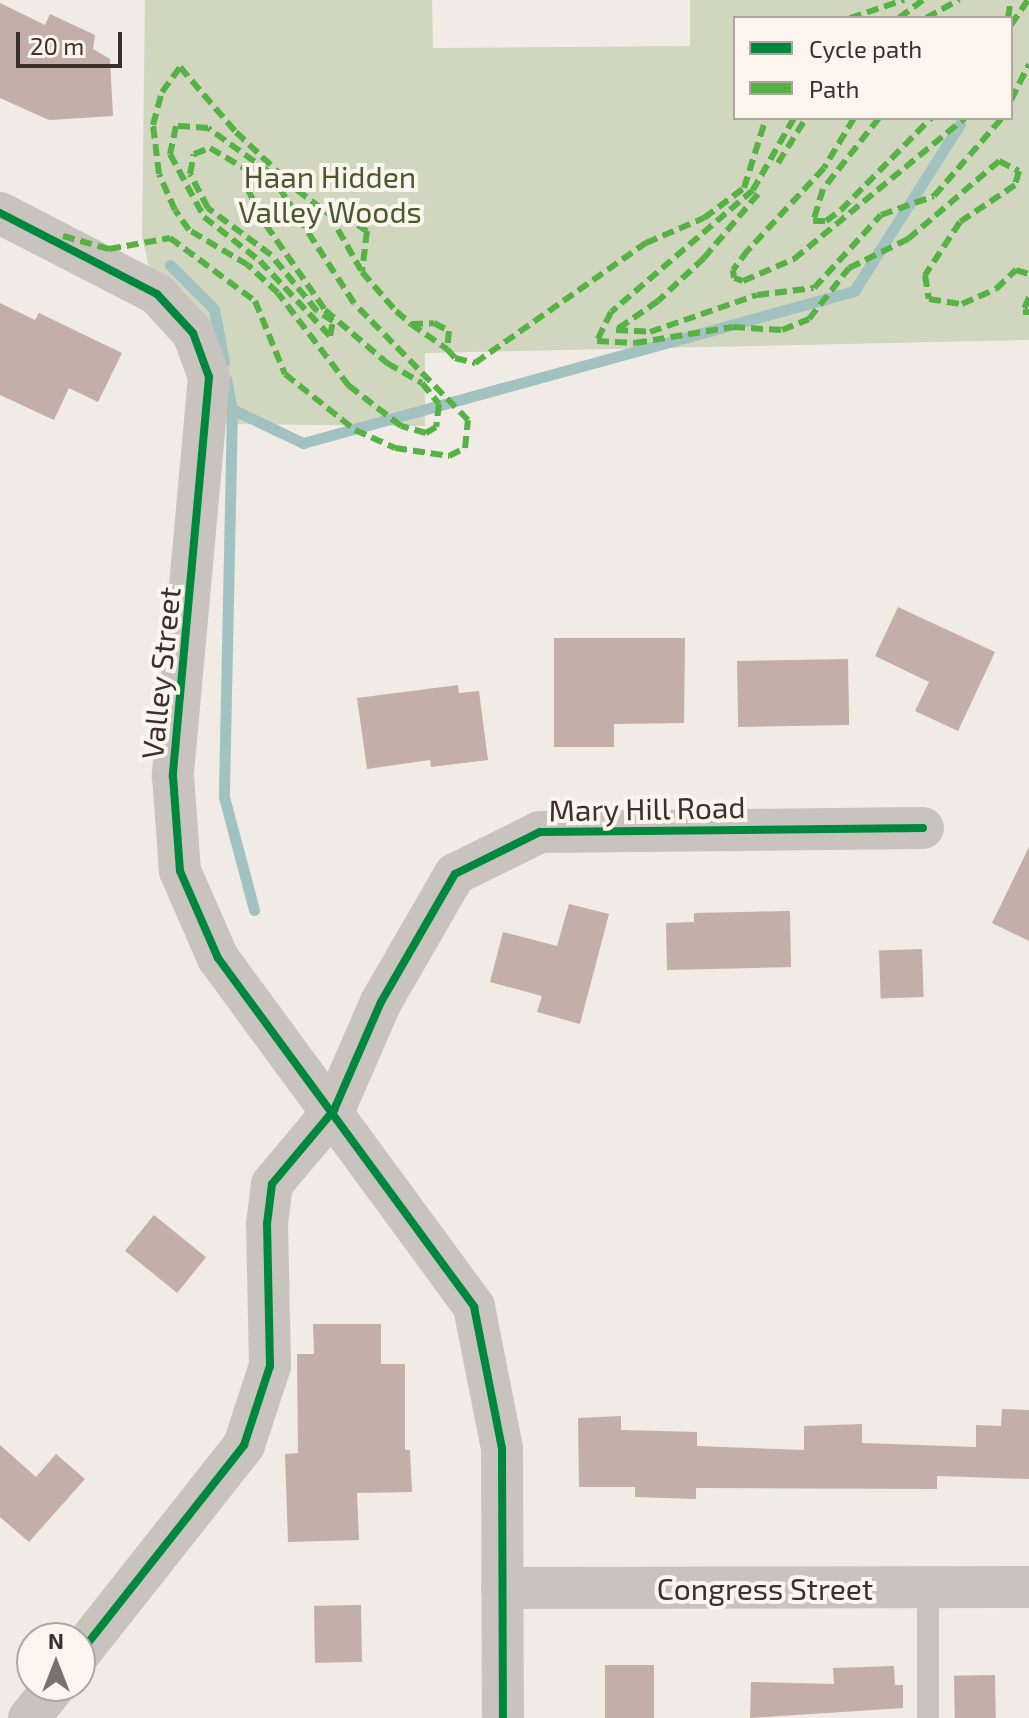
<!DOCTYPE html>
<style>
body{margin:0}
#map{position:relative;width:1029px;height:1718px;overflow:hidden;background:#f0ebe5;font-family:"Exo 2",sans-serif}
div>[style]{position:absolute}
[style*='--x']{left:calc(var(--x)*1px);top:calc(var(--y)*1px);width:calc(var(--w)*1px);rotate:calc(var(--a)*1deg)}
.green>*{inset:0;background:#d1d6bf}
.stream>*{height:11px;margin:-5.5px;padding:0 5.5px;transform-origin:5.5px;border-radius:5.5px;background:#a1c2c1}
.building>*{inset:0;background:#c3afa7;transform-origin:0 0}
.lane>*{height:22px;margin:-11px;padding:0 11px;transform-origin:11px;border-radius:11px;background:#c9c3be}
.street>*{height:42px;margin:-21px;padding:0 21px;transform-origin:21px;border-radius:21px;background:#c9c3be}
.quiet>*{height:6px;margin-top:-3px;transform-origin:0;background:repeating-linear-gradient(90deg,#57b246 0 12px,transparent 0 18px)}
.cycleway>*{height:8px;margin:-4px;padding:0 4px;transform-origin:4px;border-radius:4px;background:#00873e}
span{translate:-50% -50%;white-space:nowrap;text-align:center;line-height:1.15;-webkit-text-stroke:8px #fbf5ee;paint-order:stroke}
.park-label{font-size:30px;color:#4a5a2e}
.street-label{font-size:30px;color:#3b302b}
.legend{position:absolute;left:733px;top:16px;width:280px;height:104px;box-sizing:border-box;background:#fbf5ee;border:2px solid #aea6a0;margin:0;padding:10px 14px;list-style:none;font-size:24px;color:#3b302b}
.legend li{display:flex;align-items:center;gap:16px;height:40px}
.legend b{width:40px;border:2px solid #aea6a0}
.north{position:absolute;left:16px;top:1622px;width:80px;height:80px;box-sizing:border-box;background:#fbf5ee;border:2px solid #aea6a0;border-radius:50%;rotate:0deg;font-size:22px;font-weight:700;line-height:32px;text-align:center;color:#3b302b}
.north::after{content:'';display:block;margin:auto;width:28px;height:36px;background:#7a716c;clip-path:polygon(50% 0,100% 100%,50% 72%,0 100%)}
.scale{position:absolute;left:16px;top:32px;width:106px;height:36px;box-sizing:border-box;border:4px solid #3b302b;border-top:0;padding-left:10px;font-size:24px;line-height:28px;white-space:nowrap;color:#3b302b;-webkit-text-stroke:6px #fbf5ee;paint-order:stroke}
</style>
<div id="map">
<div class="green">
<i style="clip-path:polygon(evenodd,145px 0,432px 0,433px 48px,690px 46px,690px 0,1029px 0,1029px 340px,425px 353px,425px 426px,224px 424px,149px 268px,142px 236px,145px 0,735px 18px,1011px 18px,1011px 118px,735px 118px,735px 18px)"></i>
</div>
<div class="stream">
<i style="--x:170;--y:265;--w:62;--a:45"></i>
<i style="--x:214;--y:309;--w:54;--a:79.3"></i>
<i style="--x:226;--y:379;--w:31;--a:79"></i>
<i style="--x:232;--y:409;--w:79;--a:25.6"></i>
<i style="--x:303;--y:443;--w:572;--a:-15.42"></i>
<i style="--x:854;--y:291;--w:198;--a:-57.6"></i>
<i style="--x:232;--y:409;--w:388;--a:91.2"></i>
<i style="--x:224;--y:797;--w:117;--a:75.1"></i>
</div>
<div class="building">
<i style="clip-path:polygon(0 3px,45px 25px,50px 14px,95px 35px,93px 49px,110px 59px,113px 116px,49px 120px,0 98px)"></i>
<i style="clip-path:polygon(0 303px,35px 320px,39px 313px,122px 353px,98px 402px,69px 388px,54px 420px,0 395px)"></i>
<i style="clip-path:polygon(898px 607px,995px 652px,958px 731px,915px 711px,929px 682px,875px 656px)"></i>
<i style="clip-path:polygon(554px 638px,685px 638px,684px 723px,614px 724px,614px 747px,554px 747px)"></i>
<i style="left:848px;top:659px;width:66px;height:111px;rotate:89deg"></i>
<i style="clip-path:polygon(458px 685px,459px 693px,479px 691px,488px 760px,431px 767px,430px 760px,367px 769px,357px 698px)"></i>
<i style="clip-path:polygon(1029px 847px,1029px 941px,992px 923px)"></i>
<i style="clip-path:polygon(569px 904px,609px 914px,580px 1024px,537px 1012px,542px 996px,490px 982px,503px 932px,557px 946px)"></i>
<i style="clip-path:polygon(790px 911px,791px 967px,667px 970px,666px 923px,694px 922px,694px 913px)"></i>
<i style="left:922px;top:949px;width:48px;height:43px;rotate:88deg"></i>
<i style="left:154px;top:1215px;width:67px;height:46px;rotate:39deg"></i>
<i style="clip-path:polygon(313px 1324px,381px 1324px,381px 1364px,405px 1364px,405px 1450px,410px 1450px,412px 1492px,357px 1493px,359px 1540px,288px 1542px,285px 1454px,298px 1453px,297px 1354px,314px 1354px)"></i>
<i style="clip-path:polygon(1002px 1409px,1029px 1410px,1029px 1479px,937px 1476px,937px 1489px,696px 1488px,696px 1499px,635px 1497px,635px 1487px,579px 1487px,578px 1418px,621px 1416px,621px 1430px,697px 1432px,697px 1446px,804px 1450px,804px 1426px,862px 1424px,862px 1443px,976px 1447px,976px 1425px,1001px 1426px)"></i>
<i style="clip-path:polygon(0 1445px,36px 1477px,56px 1454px,85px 1479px,29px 1542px,0 1517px)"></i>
<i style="left:361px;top:1605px;width:57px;height:47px;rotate:89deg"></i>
<i style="left:605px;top:1665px;width:49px;height:53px"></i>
<i style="clip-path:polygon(894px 1666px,895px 1685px,903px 1685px,903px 1708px,750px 1718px,751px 1682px,834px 1684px,833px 1668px)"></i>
<i style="left:995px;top:1675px;width:43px;height:41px;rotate:89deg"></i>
</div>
<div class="lane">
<i style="--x:928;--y:1589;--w:129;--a:90"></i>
</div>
<div class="street">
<i style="--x:0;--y:213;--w:177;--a:27.3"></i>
<i style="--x:157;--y:294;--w:53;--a:47.3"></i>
<i style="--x:193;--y:333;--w:47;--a:70"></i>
<i style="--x:209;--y:377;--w:401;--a:95.2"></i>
<i style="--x:173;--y:776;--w:95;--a:85.8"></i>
<i style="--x:180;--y:871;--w:95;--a:66.4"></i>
<i style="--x:218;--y:958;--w:433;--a:53.7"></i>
<i style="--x:474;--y:1307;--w:144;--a:78.8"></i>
<i style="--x:502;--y:1448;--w:270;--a:89.8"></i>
<i style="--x:502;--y:1588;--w:527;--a:-0.11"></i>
<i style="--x:80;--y:1653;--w:265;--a:-51.7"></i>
<i style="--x:244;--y:1445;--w:83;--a:-71.8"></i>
<i style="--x:270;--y:1366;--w:142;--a:-91.2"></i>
<i style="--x:267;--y:1224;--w:40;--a:-82.9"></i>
<i style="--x:272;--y:1184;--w:97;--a:-50"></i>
<i style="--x:334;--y:1110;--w:118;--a:-66.5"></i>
<i style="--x:381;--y:1002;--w:148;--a:-60"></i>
<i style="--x:455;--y:874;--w:95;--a:-26.3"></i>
<i style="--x:540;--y:832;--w:383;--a:-0.6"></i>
<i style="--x:29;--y:1718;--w:41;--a:-50.9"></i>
</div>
<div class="quiet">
<i style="--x:850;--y:18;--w:57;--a:-18.4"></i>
<i style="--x:899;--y:18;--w:30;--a:-37"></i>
<i style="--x:926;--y:18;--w:38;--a:-29"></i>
<i style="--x:1008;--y:18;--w:18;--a:-81"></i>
<i style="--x:1011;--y:25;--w:30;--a:-56"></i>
<i style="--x:1011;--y:100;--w:40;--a:-63.4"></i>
<i style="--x:794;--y:118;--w:83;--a:119.7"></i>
<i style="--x:753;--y:190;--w:187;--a:139.3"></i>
<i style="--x:611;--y:312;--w:32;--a:116"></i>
<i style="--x:597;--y:341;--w:38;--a:3"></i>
<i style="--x:635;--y:343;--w:99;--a:-9.3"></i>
<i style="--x:733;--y:327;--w:49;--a:3.5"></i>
<i style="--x:782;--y:330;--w:29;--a:-22"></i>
<i style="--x:809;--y:319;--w:65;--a:-51.9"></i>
<i style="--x:849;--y:268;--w:66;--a:-26.2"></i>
<i style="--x:908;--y:239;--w:120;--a:-40.6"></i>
<i style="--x:999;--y:161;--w:22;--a:27"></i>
<i style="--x:1019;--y:171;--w:15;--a:106"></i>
<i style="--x:1015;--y:185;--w:66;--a:146.1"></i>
<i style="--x:960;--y:222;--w:64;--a:123.4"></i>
<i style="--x:925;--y:275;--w:24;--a:81"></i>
<i style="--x:929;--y:299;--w:33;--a:9"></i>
<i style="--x:962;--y:304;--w:37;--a:-24"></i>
<i style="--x:996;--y:289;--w:28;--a:-44"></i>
<i style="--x:1016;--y:270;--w:14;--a:17"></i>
<i style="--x:854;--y:118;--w:58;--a:121"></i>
<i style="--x:824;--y:168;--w:112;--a:132.8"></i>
<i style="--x:748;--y:250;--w:25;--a:127"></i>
<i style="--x:733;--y:270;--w:8;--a:83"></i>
<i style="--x:734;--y:278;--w:9;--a:18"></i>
<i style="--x:743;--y:281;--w:56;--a:-23.3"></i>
<i style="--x:794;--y:259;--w:222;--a:-39.5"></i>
<i style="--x:879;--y:118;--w:90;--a:128.3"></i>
<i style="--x:823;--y:189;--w:34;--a:107"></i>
<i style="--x:813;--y:221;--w:13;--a:0"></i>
<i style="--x:826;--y:221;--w:19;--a:-36"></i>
<i style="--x:841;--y:210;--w:129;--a:-45.6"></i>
<i style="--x:778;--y:163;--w:53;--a:-58.1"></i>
<i style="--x:758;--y:194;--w:84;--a:130.2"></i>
<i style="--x:704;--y:258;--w:63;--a:136.9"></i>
<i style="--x:658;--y:301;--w:51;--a:145.4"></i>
<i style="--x:616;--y:330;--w:34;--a:3"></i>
<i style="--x:650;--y:332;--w:113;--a:-19.1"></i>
<i style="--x:757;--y:295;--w:57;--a:-7"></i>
<i style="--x:814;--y:288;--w:99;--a:-47.5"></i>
<i style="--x:881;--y:215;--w:56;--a:-19.7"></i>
<i style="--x:934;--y:196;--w:103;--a:-48.9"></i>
<i style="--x:329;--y:214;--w:64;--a:60.3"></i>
<i style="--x:63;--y:236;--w:48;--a:15.8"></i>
<i style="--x:109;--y:249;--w:62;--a:-10.2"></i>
<i style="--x:170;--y:238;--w:106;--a:36.5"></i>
<i style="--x:255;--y:301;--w:79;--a:67.7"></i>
<i style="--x:285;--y:374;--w:90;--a:38.7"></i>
<i style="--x:355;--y:430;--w:44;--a:24.2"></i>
<i style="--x:395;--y:448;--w:55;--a:8.4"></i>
<i style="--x:449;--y:456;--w:18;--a:-27"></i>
<i style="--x:465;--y:448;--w:28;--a:-84"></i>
<i style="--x:468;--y:420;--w:163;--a:-134.3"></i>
<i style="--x:354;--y:303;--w:156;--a:-123"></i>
<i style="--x:269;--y:172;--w:75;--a:-144.2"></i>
<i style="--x:208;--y:128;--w:32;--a:-176"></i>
<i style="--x:176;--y:126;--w:29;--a:102"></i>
<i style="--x:170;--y:154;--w:72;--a:61.6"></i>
<i style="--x:204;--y:217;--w:71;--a:38.2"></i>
<i style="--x:260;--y:261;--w:103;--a:47"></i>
<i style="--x:330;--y:336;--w:15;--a:-79"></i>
<i style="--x:333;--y:321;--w:19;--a:-148"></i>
<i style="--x:317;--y:311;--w:72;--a:-129.4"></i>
<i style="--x:271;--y:255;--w:79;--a:-143.3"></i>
<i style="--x:208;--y:208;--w:38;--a:-118"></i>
<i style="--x:190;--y:174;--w:20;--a:-79"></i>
<i style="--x:194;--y:154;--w:17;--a:-21"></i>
<i style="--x:210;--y:148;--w:43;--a:30.7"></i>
<i style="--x:247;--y:170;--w:20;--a:87"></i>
<i style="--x:248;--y:190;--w:39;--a:63"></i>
<i style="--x:266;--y:225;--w:103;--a:55.2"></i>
<i style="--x:325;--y:310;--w:82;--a:40.5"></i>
<i style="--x:387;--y:363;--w:40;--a:29.7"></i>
<i style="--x:422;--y:383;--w:27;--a:51"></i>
<i style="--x:439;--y:404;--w:23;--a:97"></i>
<i style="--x:436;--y:427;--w:12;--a:149"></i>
<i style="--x:426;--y:433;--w:26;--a:-164"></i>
<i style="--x:401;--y:426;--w:66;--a:-142.4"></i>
<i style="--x:349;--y:386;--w:117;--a:-127.4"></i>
<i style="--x:278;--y:293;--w:41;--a:-137"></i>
<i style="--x:248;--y:265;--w:69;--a:-149.3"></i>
<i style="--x:189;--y:230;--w:24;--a:-125"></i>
<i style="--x:175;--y:210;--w:39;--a:-114"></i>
<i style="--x:159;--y:174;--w:49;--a:-97"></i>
<i style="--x:153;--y:125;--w:34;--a:-75"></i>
<i style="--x:162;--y:92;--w:31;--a:-54"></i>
<i style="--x:180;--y:67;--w:86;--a:49.3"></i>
<i style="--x:236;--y:132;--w:84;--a:43.6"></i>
<i style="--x:297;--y:190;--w:40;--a:37"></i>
<i style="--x:329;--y:214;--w:14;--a:4"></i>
<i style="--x:343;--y:215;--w:29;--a:34"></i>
<i style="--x:367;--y:231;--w:41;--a:97"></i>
<i style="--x:362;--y:272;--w:52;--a:48.9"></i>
<i style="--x:396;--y:311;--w:20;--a:41"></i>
<i style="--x:411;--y:324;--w:23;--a:-2"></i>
<i style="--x:434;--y:323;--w:17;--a:28"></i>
<i style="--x:449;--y:331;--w:18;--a:96"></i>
<i style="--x:447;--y:349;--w:12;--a:48"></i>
<i style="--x:455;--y:358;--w:21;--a:14"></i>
<i style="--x:475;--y:363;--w:209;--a:-35.1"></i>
<i style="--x:646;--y:243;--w:63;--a:-23.3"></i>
<i style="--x:704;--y:218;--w:50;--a:-36.9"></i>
<i style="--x:744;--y:188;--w:73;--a:-72.6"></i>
<i style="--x:1029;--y:297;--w:16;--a:112"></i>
<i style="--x:1023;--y:312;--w:6;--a:0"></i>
<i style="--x:411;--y:324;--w:44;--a:34.8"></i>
</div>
<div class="cycleway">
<i style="--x:0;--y:213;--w:177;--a:27.3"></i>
<i style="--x:157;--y:294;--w:53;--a:47.3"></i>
<i style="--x:193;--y:333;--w:47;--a:70"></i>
<i style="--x:209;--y:377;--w:401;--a:95.2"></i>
<i style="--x:173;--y:776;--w:95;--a:85.8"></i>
<i style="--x:180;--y:871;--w:95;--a:66.4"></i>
<i style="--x:218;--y:958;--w:433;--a:53.7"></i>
<i style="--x:474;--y:1307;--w:144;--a:78.8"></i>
<i style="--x:502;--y:1448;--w:270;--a:89.8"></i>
<i style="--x:80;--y:1653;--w:265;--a:-51.7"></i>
<i style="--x:244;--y:1445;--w:83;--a:-71.8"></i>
<i style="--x:270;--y:1366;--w:142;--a:-91.2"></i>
<i style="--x:267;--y:1224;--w:40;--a:-82.9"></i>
<i style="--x:272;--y:1184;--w:97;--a:-50"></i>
<i style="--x:334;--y:1110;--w:118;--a:-66.5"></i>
<i style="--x:381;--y:1002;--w:148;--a:-60"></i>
<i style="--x:455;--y:874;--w:95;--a:-26.3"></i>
<i style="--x:540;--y:832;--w:383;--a:-0.6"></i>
</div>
<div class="park-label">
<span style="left:330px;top:193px">Haan Hidden<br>Valley Woods</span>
</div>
<div class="street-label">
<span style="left:160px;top:673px;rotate:-84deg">Valley Street</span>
<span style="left:647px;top:808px;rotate:-1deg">Mary Hill Road</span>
<span style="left:765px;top:1588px">Congress Street</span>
</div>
<ul class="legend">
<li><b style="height:10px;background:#00873e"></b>Cycle path</li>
<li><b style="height:10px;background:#57b246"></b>Path</li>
</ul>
<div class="north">N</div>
<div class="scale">20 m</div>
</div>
